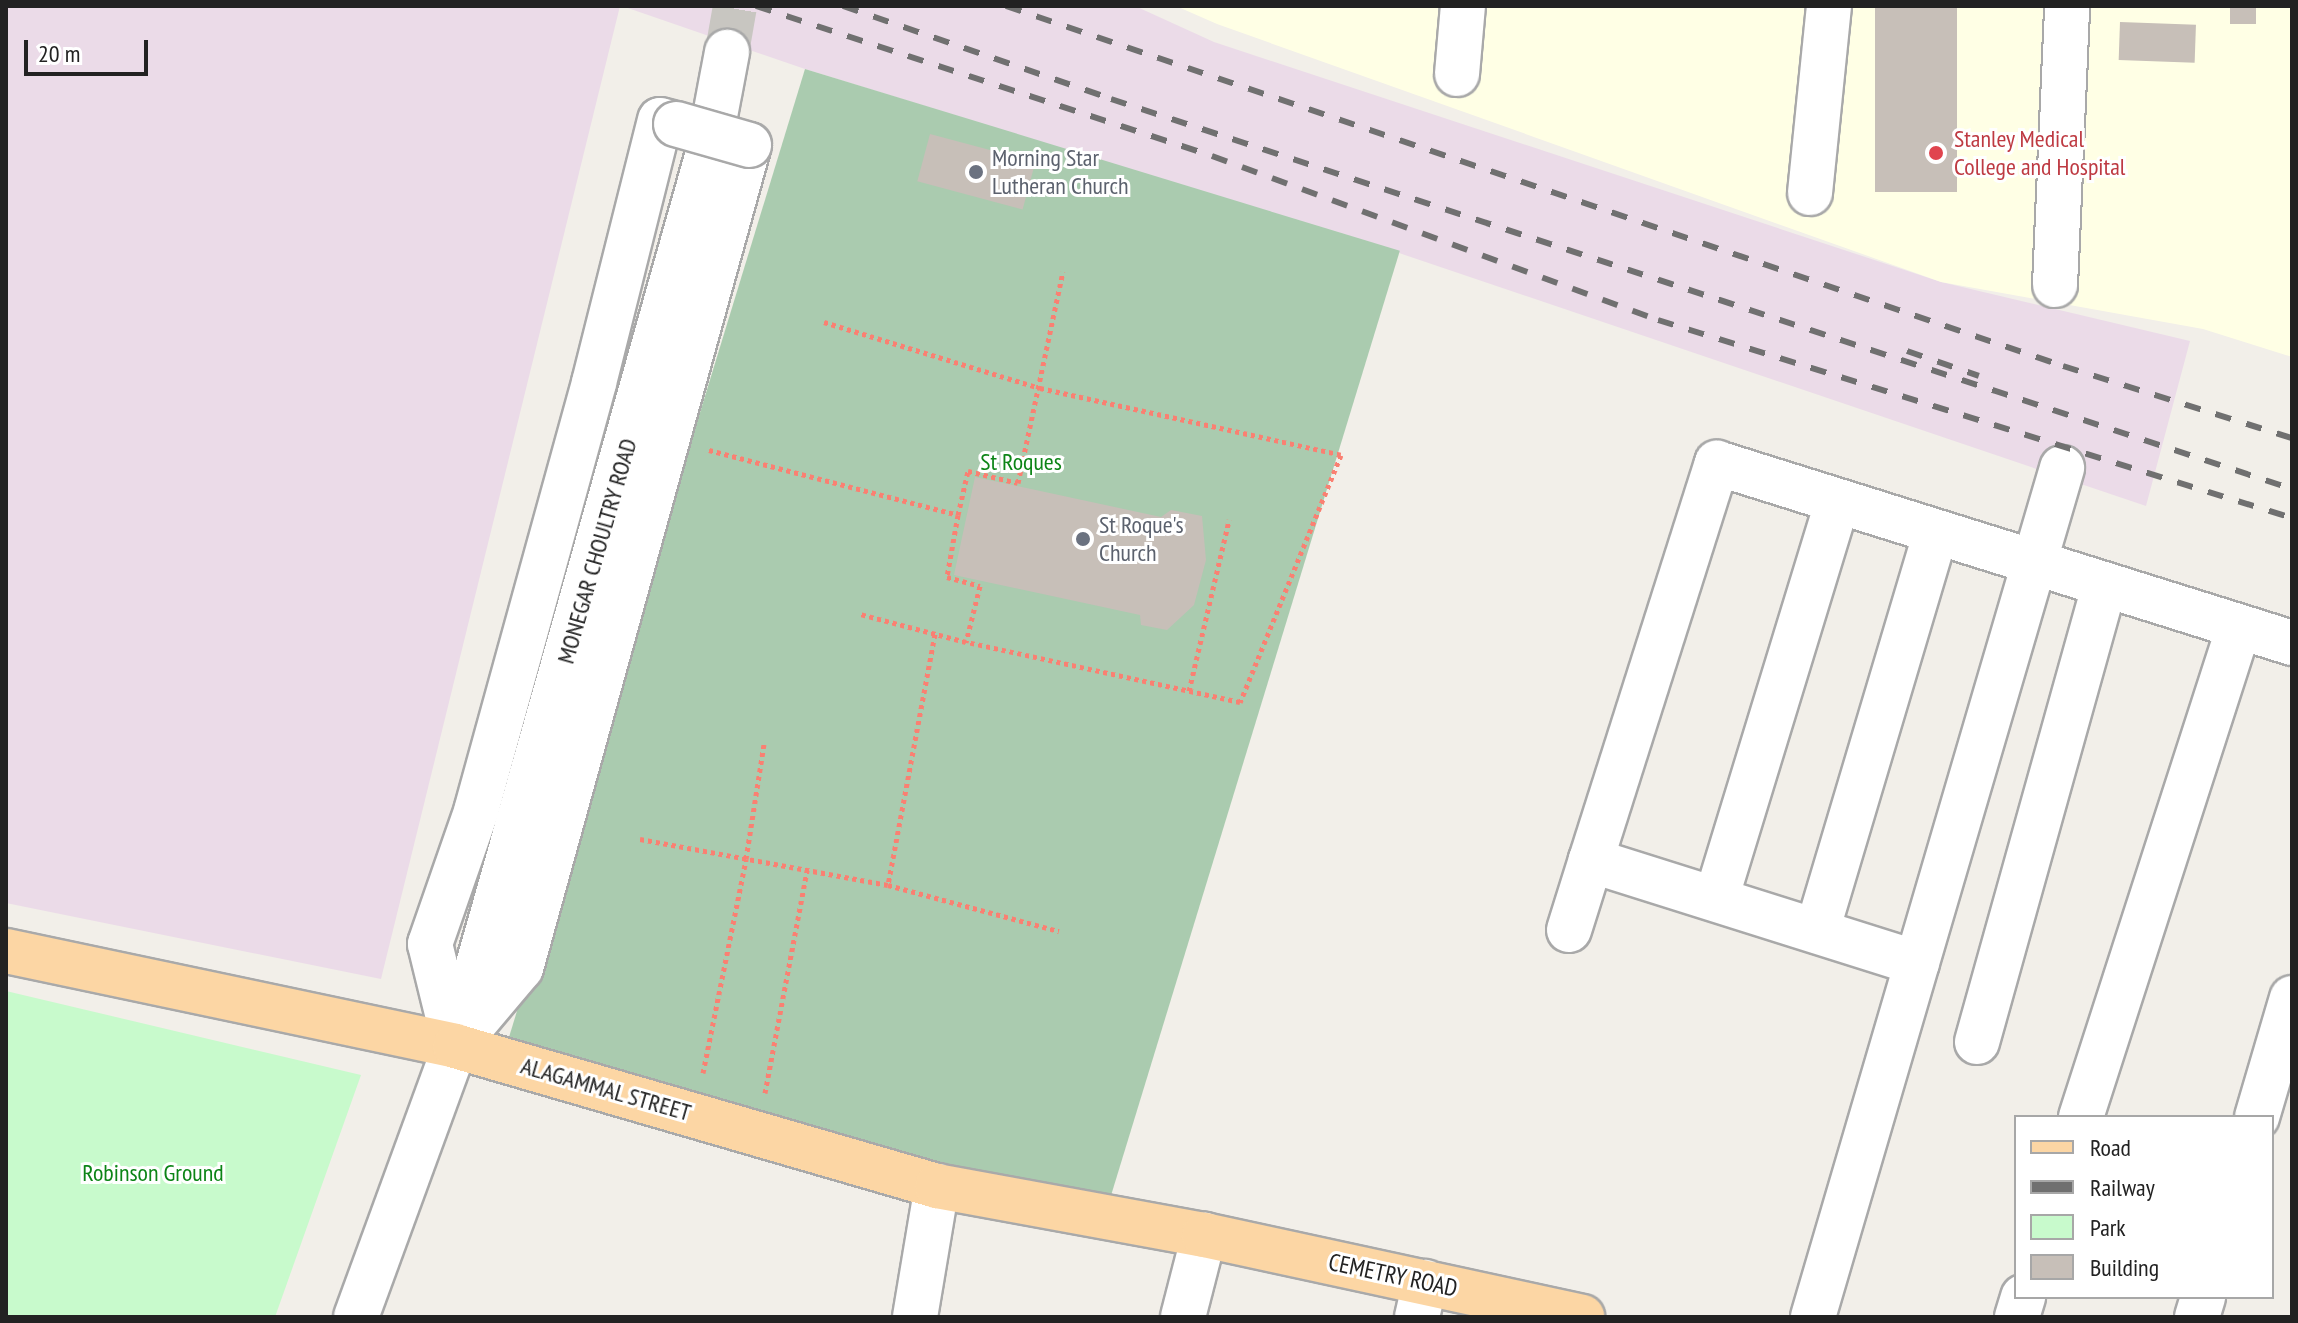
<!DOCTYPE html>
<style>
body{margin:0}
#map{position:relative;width:2298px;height:1323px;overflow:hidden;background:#f2efe9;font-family:"PT Sans Narrow",sans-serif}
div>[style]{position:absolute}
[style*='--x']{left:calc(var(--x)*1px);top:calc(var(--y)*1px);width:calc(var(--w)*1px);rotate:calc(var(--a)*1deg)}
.industrial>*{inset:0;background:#ebdbe8}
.education>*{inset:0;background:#ffffe5}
.cemetery>*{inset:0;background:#aacbaf;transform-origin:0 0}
.park>*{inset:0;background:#c8facc}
.building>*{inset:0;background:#c7bfb8;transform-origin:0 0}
.minor-tunnel>*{height:44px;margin-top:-22px;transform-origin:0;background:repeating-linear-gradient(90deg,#c8c6c1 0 44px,transparent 0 66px)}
.path>*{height:5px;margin-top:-2.5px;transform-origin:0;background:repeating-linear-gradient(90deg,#fa8072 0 4px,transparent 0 8px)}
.roads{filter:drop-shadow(2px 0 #a9a9a9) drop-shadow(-2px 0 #a9a9a9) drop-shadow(0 2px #a9a9a9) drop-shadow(0 -2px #a9a9a9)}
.minor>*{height:44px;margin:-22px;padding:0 22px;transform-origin:22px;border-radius:22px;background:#fff}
.major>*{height:44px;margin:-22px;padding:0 22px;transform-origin:22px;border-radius:22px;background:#fcd6a4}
.rail>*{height:6px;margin-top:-3px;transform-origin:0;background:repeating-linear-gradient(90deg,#707070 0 16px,transparent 0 32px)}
.bridges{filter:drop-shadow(2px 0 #a9a9a9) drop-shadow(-2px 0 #a9a9a9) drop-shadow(0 2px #a9a9a9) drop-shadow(0 -2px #a9a9a9)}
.minor-bridge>*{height:44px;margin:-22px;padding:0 22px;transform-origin:22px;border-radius:22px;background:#fff}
.dots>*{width:22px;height:22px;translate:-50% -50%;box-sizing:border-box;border:4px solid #fff;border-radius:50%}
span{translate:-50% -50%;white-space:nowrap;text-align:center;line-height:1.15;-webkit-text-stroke:6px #fff;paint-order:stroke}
.health-label{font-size:24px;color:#be3a42}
.left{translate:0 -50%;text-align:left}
.worship-label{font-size:24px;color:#5b616d}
.park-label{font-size:24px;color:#0c8416}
.street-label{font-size:24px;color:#222}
.frame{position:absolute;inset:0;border:8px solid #222;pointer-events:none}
.legend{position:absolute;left:2014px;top:1115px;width:260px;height:184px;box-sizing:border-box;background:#fff;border:2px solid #a7a7a7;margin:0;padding:10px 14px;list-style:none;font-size:24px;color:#222}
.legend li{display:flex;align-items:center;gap:16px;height:40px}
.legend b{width:40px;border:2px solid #a7a7a7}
.scale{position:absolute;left:24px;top:40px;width:124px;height:36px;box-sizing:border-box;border:4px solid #222;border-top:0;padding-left:10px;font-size:24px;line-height:28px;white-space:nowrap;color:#222;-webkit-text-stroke:6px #fff;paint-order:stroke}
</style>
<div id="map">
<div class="industrial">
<i style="clip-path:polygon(6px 6px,620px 6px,381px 979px,6px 903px)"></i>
<i style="clip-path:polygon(622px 6px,1135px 6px,1214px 42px,1941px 282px,2190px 341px,2146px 506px,1399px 253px,805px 69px)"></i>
</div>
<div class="education">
<i style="clip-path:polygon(1176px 6px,2292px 6px,2292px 357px,2203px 329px,1941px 282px,1217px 24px)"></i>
</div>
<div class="cemetery">
<i style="left:805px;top:69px;width:622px;height:1020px;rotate:17deg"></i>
</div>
<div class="park">
<i style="clip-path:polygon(6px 991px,361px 1075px,275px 1317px,6px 1317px)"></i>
</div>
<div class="building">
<i style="left:1875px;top:6px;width:82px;height:186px"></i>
<i style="left:2230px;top:6px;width:26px;height:18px"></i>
<i style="left:2120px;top:22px;width:76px;height:38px;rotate:2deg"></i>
<i style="left:930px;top:134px;width:109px;height:49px;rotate:15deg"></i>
<i style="clip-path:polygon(975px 477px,1161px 517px,1171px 510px,1202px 516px,1206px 560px,1194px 605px,1167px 630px,1141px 625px,1140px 615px,954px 575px)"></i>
</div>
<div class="minor-tunnel">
<i style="--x:727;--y:52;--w:47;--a:-80.1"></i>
</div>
<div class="path">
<i style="--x:824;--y:322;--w:226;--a:17"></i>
<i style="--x:1040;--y:388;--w:308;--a:12.5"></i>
<i style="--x:1341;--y:455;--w:267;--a:112.2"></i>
<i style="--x:1240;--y:702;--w:280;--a:-167.6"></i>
<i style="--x:966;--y:642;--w:110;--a:-165.2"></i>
<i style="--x:709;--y:450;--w:257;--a:14.6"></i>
<i style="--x:958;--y:515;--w:45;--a:-77.2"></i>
<i style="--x:968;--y:471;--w:51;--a:13.5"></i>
<i style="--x:1018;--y:483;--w:216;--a:-78"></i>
<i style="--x:958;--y:515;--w:63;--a:100.1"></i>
<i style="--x:947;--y:577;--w:34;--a:15"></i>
<i style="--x:980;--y:586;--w:58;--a:104"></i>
<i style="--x:935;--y:634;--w:255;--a:100.6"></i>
<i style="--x:888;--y:885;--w:177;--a:15.1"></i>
<i style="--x:1189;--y:691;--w:176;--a:-76.8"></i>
<i style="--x:640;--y:839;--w:252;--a:10.5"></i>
<i style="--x:703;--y:1073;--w:218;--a:-78.6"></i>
<i style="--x:746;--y:859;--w:116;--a:-81.1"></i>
<i style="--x:765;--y:1093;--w:227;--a:-79.3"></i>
</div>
<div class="roads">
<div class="minor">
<i style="--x:1457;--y:74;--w:68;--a:-85"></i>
<i style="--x:676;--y:124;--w:16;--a:-166"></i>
<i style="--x:660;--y:120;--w:271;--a:104.1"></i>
<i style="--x:594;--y:383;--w:442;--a:105.4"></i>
<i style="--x:477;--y:809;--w:143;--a:109.2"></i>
<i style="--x:430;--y:944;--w:105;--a:76.2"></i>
<i style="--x:455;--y:1046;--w:102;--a:-49.8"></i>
<i style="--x:521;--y:968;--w:854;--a:-74.52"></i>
<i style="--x:1810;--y:193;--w:188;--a:-84.2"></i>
<i style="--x:2055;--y:285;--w:279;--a:-87.5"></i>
<i style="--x:1716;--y:899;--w:416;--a:-73"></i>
<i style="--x:1569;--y:930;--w:73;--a:-72.6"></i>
<i style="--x:1817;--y:931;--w:416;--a:-73.4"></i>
<i style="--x:1917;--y:963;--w:342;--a:-162.5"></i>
<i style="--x:1591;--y:860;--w:417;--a:-72.4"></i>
<i style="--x:1717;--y:463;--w:603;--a:17.38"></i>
<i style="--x:1977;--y:1042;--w:475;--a:-74.4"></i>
<i style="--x:2081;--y:1117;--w:515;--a:-72.13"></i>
<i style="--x:2257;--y:1117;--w:124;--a:-73.6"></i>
<i style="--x:356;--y:1317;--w:289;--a:-69.9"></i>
<i style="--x:455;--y:1046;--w:928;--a:-74.18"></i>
<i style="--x:708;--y:153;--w:103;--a:-79.3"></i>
<i style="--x:915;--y:1317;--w:133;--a:-80.5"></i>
<i style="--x:1183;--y:1317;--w:85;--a:-75.6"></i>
<i style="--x:1417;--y:1317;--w:36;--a:-77"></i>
<i style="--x:1813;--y:1317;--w:885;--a:-73.65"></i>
<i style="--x:2017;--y:1317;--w:21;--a:-73"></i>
<i style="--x:2197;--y:1317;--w:21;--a:-73"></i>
</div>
<div class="major">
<i style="--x:6;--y:951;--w:459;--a:11.9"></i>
<i style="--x:455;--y:1046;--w:502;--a:16.2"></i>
<i style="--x:937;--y:1186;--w:271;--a:10.4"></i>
<i style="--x:1204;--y:1235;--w:387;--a:12.2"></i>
</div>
</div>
<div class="rail">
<i style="--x:756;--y:6;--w:480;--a:18.2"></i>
<i style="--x:1212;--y:156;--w:475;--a:20.2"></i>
<i style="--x:1658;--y:320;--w:664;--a:17.34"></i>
<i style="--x:843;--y:6;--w:284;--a:19.1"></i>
<i style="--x:1111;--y:99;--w:1244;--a:18.27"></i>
<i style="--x:1006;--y:6;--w:1117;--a:18.81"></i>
<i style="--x:2063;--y:366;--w:240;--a:17.5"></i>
<i style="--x:1907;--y:351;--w:76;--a:19.1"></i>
</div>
<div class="bridges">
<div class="minor-bridge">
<i style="--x:676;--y:124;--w:76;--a:16"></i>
</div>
</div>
<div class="dots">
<i style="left:1936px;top:153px;background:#e0444e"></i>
<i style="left:976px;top:172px;background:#6b7280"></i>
<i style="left:1083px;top:539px;background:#6b7280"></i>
</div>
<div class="health-label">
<span class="left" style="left:1954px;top:153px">Stanley Medical<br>College and Hospital</span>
</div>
<div class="worship-label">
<span class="left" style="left:992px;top:172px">Morning Star<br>Lutheran Church</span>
<span class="left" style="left:1099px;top:539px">St Roque's<br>Church</span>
</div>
<div class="park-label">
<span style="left:1021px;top:462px">St Roques</span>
<span style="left:153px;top:1173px">Robinson Ground</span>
</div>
<div class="street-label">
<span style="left:597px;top:551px;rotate:-74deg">MONEGAR CHOULTRY ROAD</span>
<span style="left:606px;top:1089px;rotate:16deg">ALAGAMMAL STREET</span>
<span style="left:1393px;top:1275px;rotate:12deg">CEMETRY ROAD</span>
</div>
<div class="frame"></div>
<ul class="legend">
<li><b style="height:10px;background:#fcd6a4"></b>Road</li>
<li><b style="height:10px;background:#707070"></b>Railway</li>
<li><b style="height:22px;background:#c8facc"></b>Park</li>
<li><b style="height:22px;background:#c7bfb8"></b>Building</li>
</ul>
<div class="scale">20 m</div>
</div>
